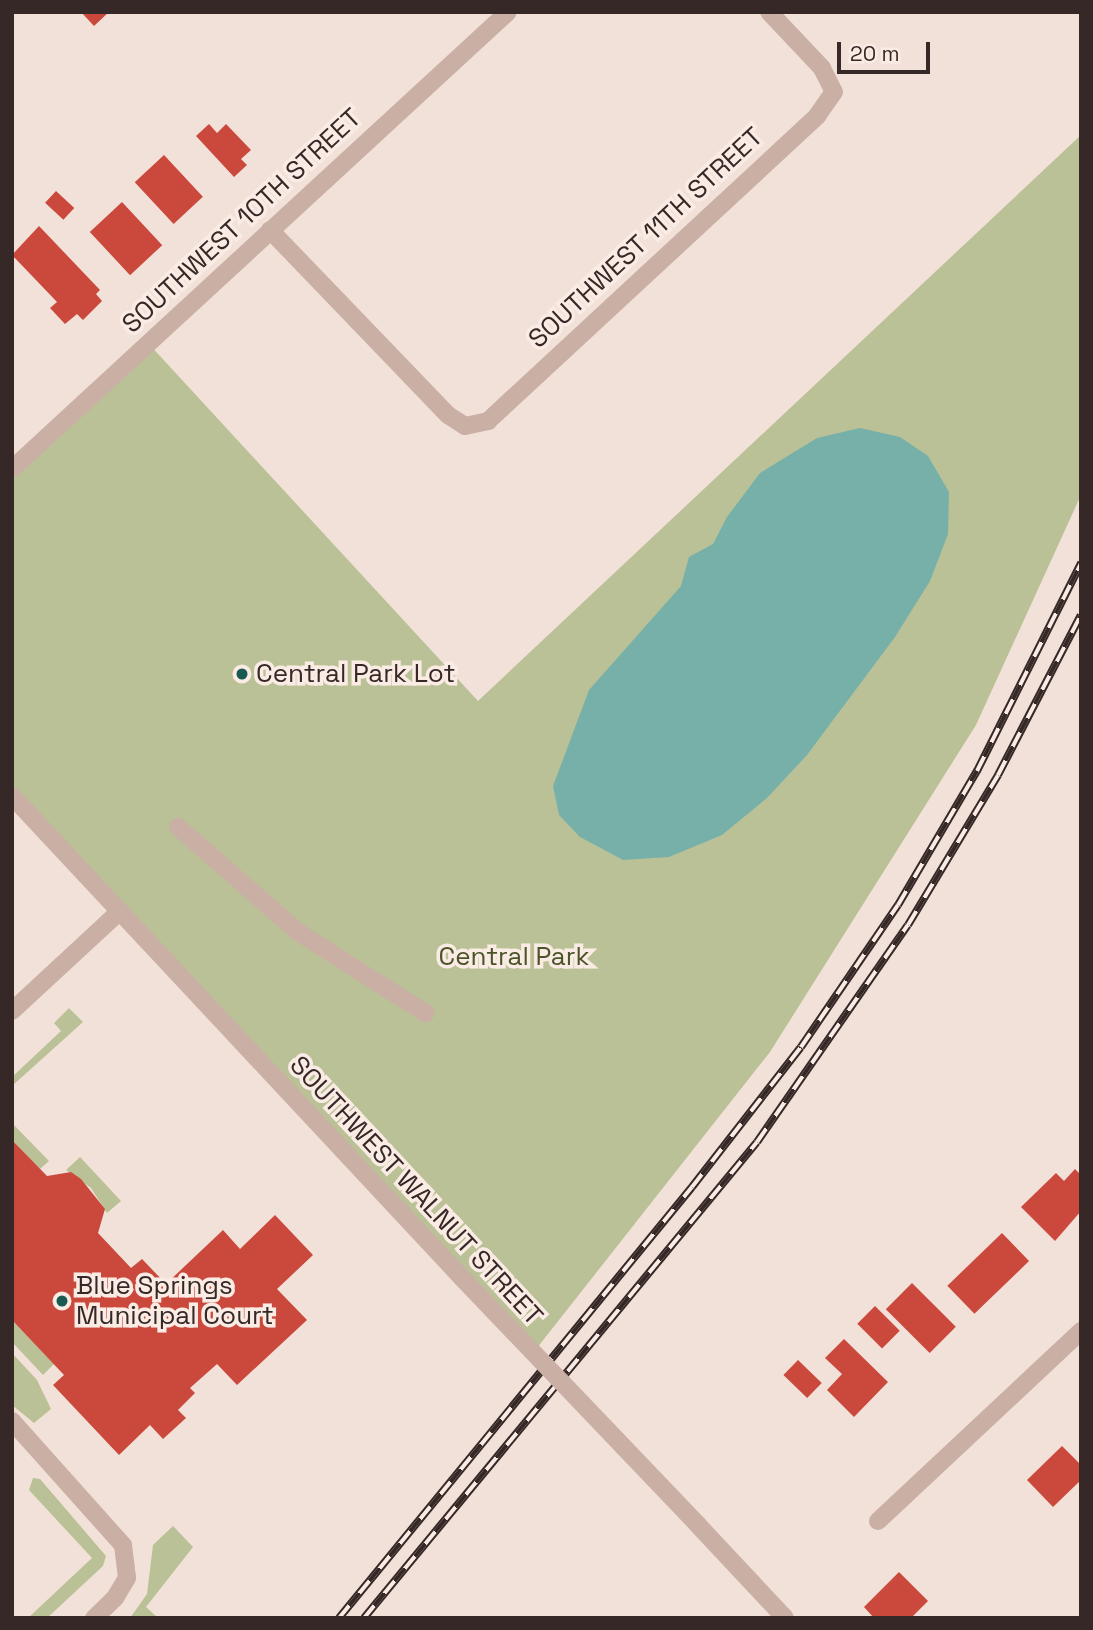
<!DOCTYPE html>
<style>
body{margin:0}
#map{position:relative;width:1093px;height:1630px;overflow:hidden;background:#f2e1d8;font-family:"Space Grotesk",sans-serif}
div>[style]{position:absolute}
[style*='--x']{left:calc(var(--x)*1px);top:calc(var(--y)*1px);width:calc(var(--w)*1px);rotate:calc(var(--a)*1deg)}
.green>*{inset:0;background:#bac197}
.water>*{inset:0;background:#76b0a9}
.building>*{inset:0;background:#cb483d;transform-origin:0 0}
.minor>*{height:18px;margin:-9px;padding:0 9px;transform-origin:9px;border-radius:9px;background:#caafa4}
.rail>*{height:8px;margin-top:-4px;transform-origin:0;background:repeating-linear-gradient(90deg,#faece4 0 16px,#352826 0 32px);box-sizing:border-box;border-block:2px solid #352826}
.minor-bridge>*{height:18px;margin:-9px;padding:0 9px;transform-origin:9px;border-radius:9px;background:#caafa4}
.dots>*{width:19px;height:19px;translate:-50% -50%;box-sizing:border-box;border:4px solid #faece4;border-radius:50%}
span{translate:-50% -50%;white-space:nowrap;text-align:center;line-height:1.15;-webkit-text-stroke:7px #faece4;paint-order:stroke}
.street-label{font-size:26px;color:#352826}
.poi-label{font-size:26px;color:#352826}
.left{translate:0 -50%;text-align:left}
.park-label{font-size:26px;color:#4b5429}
.frame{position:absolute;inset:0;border:14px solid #352826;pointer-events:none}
.scale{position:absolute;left:837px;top:42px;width:93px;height:32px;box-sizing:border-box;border:4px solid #352826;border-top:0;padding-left:9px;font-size:21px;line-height:24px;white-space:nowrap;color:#352826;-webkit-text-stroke:5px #faece4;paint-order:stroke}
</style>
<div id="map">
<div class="green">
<i style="clip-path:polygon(1081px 135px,1081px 495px,976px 725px,770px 1052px,533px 1353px,12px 796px,12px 469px,148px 343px,478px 701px)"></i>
<i style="clip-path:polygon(69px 1008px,83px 1022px,12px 1086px,12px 1077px,61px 1031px,54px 1023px)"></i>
<i style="clip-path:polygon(12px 1123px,49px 1161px,40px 1169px,12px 1140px)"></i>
<i style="clip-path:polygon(80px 1157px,121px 1201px,107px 1213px,91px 1188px,66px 1170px)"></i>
<i style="clip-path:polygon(12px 1320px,54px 1364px,43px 1375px,12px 1342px)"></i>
<i style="clip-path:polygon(12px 1353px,37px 1380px,51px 1409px,34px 1423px,12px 1405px)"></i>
<i style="clip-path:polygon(33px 1478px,40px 1479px,106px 1556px,103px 1566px,47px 1618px,28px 1618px,92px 1558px,29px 1490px)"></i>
<i style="clip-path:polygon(173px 1526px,193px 1547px,146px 1607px,158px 1618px,130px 1618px,147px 1594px,153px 1545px)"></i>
</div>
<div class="water">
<i style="clip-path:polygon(860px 428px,900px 437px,928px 456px,949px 492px,948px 534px,930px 581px,895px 637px,807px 755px,767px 798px,722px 835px,669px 857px,623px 860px,580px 837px,559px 815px,553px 786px,589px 690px,681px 586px,689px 557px,713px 544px,727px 517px,760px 473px,817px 438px)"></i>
</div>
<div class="building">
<i style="clip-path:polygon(81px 12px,109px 12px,94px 26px)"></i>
<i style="clip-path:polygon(209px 124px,217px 133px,226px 124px,251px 150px,241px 159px,247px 165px,234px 177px,196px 136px)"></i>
<i style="left:164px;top:155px;width:57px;height:40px;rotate:47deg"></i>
<i style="left:56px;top:191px;width:25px;height:16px;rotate:43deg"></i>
<i style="left:122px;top:202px;width:59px;height:44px;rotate:47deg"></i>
<i style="clip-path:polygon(39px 226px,100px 290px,96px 294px,102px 301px,83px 320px,77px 314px,65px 324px,50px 308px,57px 302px,12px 255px)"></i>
<i style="clip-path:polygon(12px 1140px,47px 1176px,71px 1172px,81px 1179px,105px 1209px,98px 1233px,131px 1268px,142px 1259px,166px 1284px,223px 1230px,240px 1249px,275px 1215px,313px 1255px,277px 1289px,307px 1320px,237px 1385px,217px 1364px,190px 1388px,195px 1393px,178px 1410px,186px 1418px,163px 1439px,150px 1425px,119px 1455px,53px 1385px,64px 1375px,12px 1320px)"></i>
<i style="clip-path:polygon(1075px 1169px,1081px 1175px,1081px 1211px,1055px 1241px,1021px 1207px,1056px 1173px,1064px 1181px)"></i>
<i style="left:1002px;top:1233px;width:39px;height:76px;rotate:46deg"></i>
<i style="left:912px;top:1283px;width:62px;height:37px;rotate:45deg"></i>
<i style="left:875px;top:1306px;width:35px;height:25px;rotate:45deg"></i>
<i style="clip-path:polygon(844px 1339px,888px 1382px,854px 1417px,827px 1390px,842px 1374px,825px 1358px)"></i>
<i style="left:798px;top:1360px;width:33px;height:21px;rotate:44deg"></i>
<i style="clip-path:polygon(1062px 1446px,1081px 1465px,1081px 1480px,1053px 1507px,1027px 1480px)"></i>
<i style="clip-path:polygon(899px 1572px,928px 1601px,911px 1618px,874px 1618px,864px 1607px)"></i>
</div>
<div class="minor">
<i style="--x:270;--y:230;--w:257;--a:46.1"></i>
<i style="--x:448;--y:415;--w:20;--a:33"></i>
<i style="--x:465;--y:426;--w:24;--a:-12"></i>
<i style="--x:488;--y:421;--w:449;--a:-42.8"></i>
<i style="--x:817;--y:116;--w:29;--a:-55"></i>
<i style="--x:834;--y:92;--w:27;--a:-117"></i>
<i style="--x:822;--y:68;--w:77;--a:-133.4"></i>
<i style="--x:12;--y:469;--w:674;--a:-42.66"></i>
<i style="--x:12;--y:796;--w:662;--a:46.96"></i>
<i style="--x:178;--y:827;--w:159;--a:41.2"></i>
<i style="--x:298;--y:932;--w:151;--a:32.5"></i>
<i style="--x:12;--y:1011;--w:146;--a:-42.8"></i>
<i style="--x:12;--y:1421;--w:166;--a:48.2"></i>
<i style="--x:123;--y:1545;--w:33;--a:83"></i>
<i style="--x:127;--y:1578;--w:23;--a:121"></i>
<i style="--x:115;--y:1598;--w:29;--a:136"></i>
<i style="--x:878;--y:1521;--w:278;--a:-43.1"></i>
<i style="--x:698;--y:1525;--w:127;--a:46.9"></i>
</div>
<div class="rail">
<i style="--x:339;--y:1618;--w:557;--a:-50.68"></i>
<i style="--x:692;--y:1187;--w:177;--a:-52.1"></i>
<i style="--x:801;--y:1047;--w:172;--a:-55.7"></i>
<i style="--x:898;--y:905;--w:156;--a:-59.5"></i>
<i style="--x:977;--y:771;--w:233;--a:-63.4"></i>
<i style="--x:364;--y:1618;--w:617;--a:-50.46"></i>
<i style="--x:757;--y:1142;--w:264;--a:-55.2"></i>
<i style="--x:908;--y:925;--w:175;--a:-59"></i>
<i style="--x:998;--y:775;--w:180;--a:-62.6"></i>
</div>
<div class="minor-bridge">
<i style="--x:464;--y:1280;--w:339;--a:46.3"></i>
</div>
<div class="dots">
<i style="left:242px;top:674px;background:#1a5852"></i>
<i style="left:62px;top:1301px;background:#1a5852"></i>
</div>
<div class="street-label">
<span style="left:242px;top:221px;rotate:-43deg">SOUTHWEST 10TH STREET</span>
<span style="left:646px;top:238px;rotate:-43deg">SOUTHWEST 11TH STREET</span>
<span style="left:416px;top:1191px;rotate:47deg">SOUTHWEST WALNUT STREET</span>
</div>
<div class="poi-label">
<span class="left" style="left:256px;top:674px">Central Park Lot</span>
<span class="left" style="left:76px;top:1301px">Blue Springs<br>Municipal Court</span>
</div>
<div class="park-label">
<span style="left:514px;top:957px">Central Park</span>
</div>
<div class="frame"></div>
<div class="scale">20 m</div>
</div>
